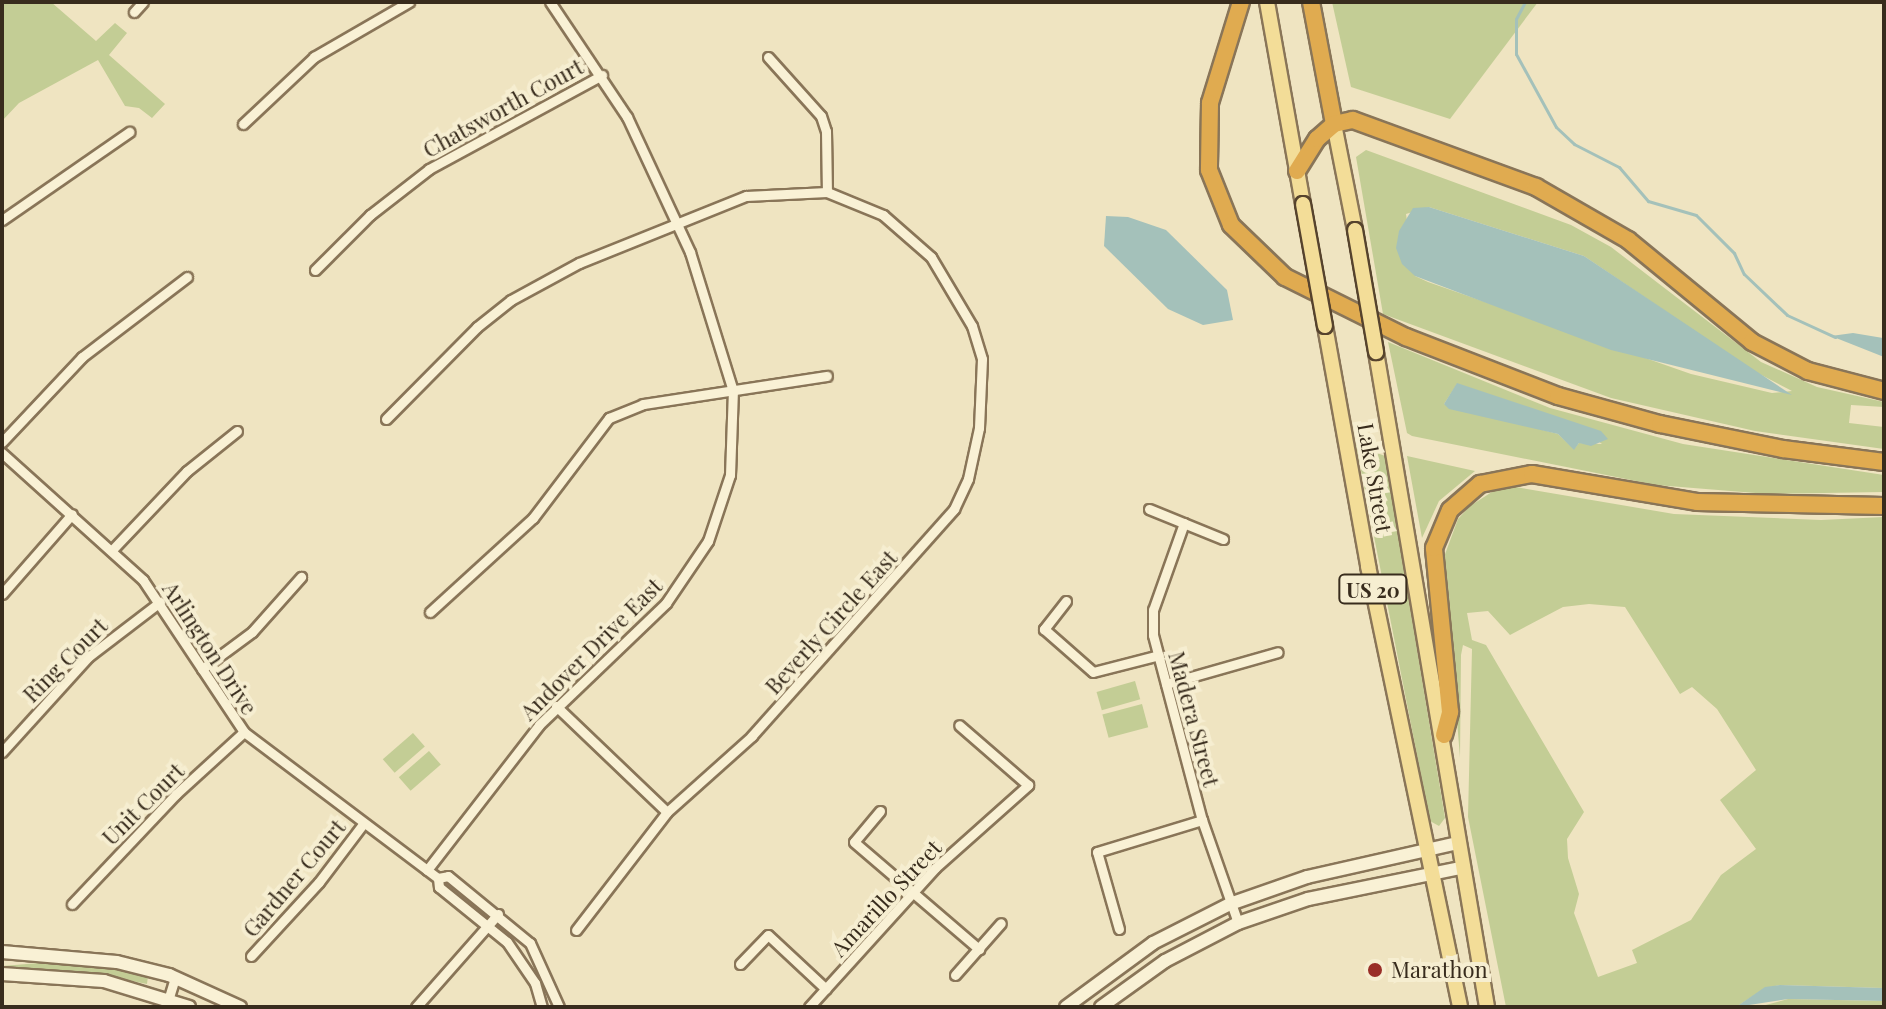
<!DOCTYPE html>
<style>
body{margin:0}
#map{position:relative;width:1886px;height:1009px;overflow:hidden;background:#efe4c1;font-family:"Playfair Display",serif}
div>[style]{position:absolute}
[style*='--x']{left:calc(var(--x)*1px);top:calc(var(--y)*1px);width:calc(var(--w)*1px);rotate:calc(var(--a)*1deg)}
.green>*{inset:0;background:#c3cd95;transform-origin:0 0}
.water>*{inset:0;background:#a4c1ba}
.stream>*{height:3px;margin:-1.5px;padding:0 1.5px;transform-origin:1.5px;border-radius:1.5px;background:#a4c1ba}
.roads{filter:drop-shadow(2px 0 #897558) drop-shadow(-2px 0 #897558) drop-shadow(0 2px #897558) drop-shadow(0 -2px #897558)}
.street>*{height:9px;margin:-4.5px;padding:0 4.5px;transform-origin:4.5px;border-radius:4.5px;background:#f9f1d5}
.secondary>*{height:12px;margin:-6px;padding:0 6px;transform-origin:6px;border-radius:6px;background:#f9f1d5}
.primary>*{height:14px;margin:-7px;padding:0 7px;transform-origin:7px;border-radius:7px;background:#f3dd98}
.highway>*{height:16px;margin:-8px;padding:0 8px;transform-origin:8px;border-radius:8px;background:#e0ab50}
.bridges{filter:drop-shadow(2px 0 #56432d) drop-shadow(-2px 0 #56432d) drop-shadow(0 2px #56432d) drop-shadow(0 -2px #56432d)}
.primary-bridge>*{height:14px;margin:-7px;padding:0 7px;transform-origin:7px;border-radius:7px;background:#f3dd98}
.dots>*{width:22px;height:22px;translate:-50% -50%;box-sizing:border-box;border:4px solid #f6eed1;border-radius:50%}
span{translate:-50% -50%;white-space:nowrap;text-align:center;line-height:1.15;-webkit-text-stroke:8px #f6eed1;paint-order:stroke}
.shield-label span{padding:2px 6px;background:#f6eed1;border:2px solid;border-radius:6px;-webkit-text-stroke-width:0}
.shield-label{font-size:20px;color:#382c1d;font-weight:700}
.street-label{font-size:22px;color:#382c1d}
.poi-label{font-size:22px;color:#382c1d}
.left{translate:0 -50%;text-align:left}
.frame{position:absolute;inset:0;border:4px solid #382c1d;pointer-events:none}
</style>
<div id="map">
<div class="green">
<i style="clip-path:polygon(2px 2px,51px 2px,96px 41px,115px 23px,127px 33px,109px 55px,165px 104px,152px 118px,139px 108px,125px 106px,98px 60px,19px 103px,2px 121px)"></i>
<i style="clip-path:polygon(1332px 2px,1538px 2px,1450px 119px,1351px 87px)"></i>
<i style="clip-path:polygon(evenodd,1366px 150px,1571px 225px,1611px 247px,1761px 362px,1817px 387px,1884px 402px,1884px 407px,1851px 405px,1849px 423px,1884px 427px,1884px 449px,1755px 431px,1611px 398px,1383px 314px,1356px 157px,1366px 150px,1429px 207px,1584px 256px,1752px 370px,1792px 391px,1772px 393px,1691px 374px,1428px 282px,1415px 276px,1406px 214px,1429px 207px)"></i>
<i style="clip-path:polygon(evenodd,1388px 342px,1550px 408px,1683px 444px,1884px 475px,1884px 492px,1768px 494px,1656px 485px,1412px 436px,1407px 433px,1388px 342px,1457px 384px,1572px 423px,1602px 444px,1579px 443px,1574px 449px,1558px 434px,1444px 404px,1457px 384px)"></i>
<i style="clip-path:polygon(1356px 445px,1385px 456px,1445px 818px,1439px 826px,1430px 821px)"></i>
<i style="clip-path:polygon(1407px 456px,1475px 471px,1439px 501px,1422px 538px)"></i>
<i style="clip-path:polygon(evenodd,1515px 487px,1674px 514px,1821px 520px,1884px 517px,1884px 988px,1780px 985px,1765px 988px,1736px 1007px,1506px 1007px,1468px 817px,1472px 649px,1463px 645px,1461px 655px,1460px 758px,1444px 557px,1458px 519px,1470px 506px,1495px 490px,1515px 487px,1589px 604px,1625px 607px,1680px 694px,1692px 687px,1717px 709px,1756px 770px,1720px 800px,1756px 849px,1721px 875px,1691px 920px,1632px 950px,1637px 963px,1598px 977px,1574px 913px,1579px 894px,1568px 858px,1567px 839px,1584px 812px,1486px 645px,1472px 640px,1467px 613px,1488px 611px,1510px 635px,1563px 607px,1589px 604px)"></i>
<i style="left:1135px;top:681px;width:19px;height:40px;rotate:74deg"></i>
<i style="left:1142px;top:704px;width:24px;height:41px;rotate:75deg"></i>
<i style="left:413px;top:733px;width:18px;height:40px;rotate:49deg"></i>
<i style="left:429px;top:751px;width:18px;height:40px;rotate:49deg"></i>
<i style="clip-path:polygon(52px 962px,98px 966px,148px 976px,147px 984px,87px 972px,2px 966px)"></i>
<i style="clip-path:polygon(1788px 999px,1884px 1001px,1884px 1007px,1758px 1007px)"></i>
</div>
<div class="water">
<i style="clip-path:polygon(1429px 207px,1584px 256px,1792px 395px,1611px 350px,1415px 276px,1402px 264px,1396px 248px,1399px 231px,1413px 208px)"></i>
<i style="clip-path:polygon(1106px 216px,1128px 217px,1166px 230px,1227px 290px,1233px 320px,1203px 325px,1168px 309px,1104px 246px)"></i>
<i style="clip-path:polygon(1853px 333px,1883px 338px,1884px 357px,1831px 336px)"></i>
<i style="clip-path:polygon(1457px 383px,1601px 431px,1608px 439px,1591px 446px,1579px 443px,1574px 450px,1558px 434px,1449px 409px,1444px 404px)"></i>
<i style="clip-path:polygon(1780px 985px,1884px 988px,1884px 1001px,1788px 999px,1736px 1007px,1765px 987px)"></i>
</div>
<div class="stream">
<i style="--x:1525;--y:2;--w:19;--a:118"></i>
<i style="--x:1516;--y:19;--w:35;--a:90"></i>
<i style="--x:1516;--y:54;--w:83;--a:61.3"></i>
<i style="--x:1556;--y:127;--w:25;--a:43"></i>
<i style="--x:1574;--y:144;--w:51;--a:27.1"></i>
<i style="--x:1619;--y:167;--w:45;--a:49.5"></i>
<i style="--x:1648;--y:201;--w:50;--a:16.3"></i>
<i style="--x:1696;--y:215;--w:54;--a:45"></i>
<i style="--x:1734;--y:253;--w:23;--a:65"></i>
<i style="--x:1744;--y:274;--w:59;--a:43.6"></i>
<i style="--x:1787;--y:315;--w:53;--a:24.6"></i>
</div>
<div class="roads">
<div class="street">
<i style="--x:134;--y:12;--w:13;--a:-48"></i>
<i style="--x:768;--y:57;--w:79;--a:48.1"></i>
<i style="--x:821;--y:116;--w:16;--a:72"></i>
<i style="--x:826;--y:131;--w:61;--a:89.1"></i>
<i style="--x:243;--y:124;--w:98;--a:-43.3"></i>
<i style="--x:314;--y:57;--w:110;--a:-30.1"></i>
<i style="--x:2;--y:220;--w:155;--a:-34.7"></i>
<i style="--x:315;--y:270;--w:78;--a:-45"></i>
<i style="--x:370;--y:215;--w:75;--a:-37.9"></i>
<i style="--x:429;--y:169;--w:197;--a:-28.5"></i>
<i style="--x:386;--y:419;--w:129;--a:-45.3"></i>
<i style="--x:477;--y:327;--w:43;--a:-38.5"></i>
<i style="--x:511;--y:300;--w:77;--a:-28.6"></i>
<i style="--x:579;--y:263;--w:180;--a:-21.9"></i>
<i style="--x:746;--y:196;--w:81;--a:-2.8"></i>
<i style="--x:827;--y:192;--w:61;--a:22.3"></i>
<i style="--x:883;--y:215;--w:64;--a:41.2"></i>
<i style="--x:931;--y:257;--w:80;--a:59.3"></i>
<i style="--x:972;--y:326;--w:34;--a:73"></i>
<i style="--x:982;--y:359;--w:69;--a:92.5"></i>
<i style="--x:979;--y:428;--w:52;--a:102.2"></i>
<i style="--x:968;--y:479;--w:33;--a:115"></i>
<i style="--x:954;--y:509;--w:304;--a:131.7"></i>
<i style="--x:752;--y:736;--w:114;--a:138.2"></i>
<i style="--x:667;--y:812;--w:149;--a:127.6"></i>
<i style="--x:2;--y:442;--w:117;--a:-46.7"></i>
<i style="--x:82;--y:357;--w:132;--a:-37.3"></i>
<i style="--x:2;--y:453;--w:190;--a:42"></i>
<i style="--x:143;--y:580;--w:182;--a:56.4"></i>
<i style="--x:244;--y:732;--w:243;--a:37"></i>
<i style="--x:438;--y:878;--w:9;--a:84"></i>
<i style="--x:439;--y:887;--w:87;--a:39"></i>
<i style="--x:507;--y:942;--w:50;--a:55.7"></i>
<i style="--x:535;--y:983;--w:25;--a:74"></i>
<i style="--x:1149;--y:509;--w:80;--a:22.1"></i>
<i style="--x:1184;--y:523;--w:92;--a:109.6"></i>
<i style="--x:1153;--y:610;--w:25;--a:90"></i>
<i style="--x:1153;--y:635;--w:191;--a:75.2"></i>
<i style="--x:1202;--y:820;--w:109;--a:70.7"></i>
<i style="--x:112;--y:550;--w:109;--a:-46.5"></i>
<i style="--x:187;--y:471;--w:64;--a:-38.7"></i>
<i style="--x:2;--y:594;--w:106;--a:-48.8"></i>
<i style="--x:1066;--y:601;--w:36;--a:128"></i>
<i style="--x:1044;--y:629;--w:65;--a:41.3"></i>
<i style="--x:1093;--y:672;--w:68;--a:-14.4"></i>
<i style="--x:430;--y:612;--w:139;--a:-42.4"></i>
<i style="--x:533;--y:518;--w:126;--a:-52.8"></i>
<i style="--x:609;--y:418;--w:37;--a:-22"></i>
<i style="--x:643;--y:404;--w:186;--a:-8.7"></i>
<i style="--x:202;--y:669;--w:62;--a:-36.5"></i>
<i style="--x:252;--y:632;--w:74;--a:-48.3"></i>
<i style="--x:1166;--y:684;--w:116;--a:-15.9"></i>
<i style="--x:556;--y:706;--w:153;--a:43.7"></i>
<i style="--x:2;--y:752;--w:128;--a:-47.8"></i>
<i style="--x:88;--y:657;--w:91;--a:-37.4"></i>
<i style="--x:880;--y:811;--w:40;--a:130"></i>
<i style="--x:854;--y:842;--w:165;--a:40.6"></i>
<i style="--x:427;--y:870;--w:183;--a:-52.3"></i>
<i style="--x:539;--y:725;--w:176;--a:-43.8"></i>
<i style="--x:666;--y:603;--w:75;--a:-55.9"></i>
<i style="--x:708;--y:541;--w:70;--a:-71.6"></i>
<i style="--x:730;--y:475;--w:84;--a:-88"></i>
<i style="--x:733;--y:391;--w:145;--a:-107.2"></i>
<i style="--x:690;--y:252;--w:149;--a:-115"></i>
<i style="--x:627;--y:117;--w:138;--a:-123.8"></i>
<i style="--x:438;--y:878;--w:10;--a:-11"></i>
<i style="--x:448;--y:876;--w:106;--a:39.3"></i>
<i style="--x:530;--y:943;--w:70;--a:65.6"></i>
<i style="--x:72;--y:904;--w:151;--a:-46.6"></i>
<i style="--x:176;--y:794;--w:92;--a:-42.4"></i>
<i style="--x:1119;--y:929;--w:80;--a:-105.9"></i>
<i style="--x:1097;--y:852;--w:110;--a:-16.9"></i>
<i style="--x:251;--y:956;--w:100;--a:-47.4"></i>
<i style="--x:319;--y:882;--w:73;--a:-52.8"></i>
<i style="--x:740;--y:964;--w:40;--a:-46"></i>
<i style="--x:768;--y:935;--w:79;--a:43"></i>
<i style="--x:955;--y:975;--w:69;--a:-48.5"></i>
<i style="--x:166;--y:1007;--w:30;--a:-73"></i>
<i style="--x:416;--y:1007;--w:124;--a:-48.6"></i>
<i style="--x:809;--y:1007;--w:188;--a:-47.8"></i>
<i style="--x:935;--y:868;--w:125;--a:-41.7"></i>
<i style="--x:1028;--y:785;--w:91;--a:-139"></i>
</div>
<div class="secondary">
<i style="--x:2;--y:952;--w:115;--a:5"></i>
<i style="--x:117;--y:962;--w:54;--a:14"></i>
<i style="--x:169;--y:975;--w:78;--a:24.3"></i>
<i style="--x:2;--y:974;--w:102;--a:3.9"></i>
<i style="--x:104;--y:981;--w:89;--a:17"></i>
<i style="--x:1066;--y:1007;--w:108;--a:-36.3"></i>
<i style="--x:1153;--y:943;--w:86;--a:-26.9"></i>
<i style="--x:1230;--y:904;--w:82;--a:-19.3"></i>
<i style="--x:1307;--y:877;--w:155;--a:-12.7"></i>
<i style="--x:1101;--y:1007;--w:79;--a:-35.7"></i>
<i style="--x:1165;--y:961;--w:82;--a:-27.5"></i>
<i style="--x:1238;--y:923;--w:74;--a:-18.9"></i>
<i style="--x:1308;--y:899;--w:156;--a:-11.5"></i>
</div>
<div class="primary">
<i style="--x:1267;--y:2;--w:205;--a:79.9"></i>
<i style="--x:1334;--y:124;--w:108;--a:78.8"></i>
<i style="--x:1325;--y:326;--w:244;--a:79.8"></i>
<i style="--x:1368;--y:566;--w:450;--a:78.2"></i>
<i style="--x:1376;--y:352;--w:664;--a:80.38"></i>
</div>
<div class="highway">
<i style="--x:1241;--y:2;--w:106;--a:107.1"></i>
<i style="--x:1210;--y:103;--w:67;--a:90.9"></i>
<i style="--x:1209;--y:170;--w:59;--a:68.2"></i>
<i style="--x:1231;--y:225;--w:75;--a:43.9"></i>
<i style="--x:1285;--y:277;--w:135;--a:26.4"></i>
<i style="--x:1406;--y:337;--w:163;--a:21.2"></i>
<i style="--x:1558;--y:396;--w:106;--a:15.4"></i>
<i style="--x:1660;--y:424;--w:126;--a:11.5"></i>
<i style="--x:1783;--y:449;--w:102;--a:7.3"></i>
<i style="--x:1311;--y:2;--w:124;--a:79.3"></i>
<i style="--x:1297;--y:171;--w:38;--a:-58"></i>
<i style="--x:1317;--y:139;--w:23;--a:-41"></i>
<i style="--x:1334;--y:124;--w:19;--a:-12"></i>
<i style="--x:1353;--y:120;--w:195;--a:20.1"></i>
<i style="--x:1536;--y:187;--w:106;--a:29.9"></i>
<i style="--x:1628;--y:240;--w:161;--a:39.4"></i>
<i style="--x:1752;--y:342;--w:63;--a:27.4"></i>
<i style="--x:1808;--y:371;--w:79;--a:14.7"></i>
<i style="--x:1444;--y:735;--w:24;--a:-75"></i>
<i style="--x:1450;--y:712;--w:165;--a:-95.6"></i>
<i style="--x:1434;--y:548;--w:41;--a:-67.2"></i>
<i style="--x:1450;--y:510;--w:40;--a:-41"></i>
<i style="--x:1480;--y:484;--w:53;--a:-10.9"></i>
<i style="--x:1532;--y:474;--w:167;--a:9.6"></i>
<i style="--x:1697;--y:502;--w:187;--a:1.2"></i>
</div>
</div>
<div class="bridges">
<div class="primary-bridge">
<i style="--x:1303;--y:204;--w:124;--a:79.8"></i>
<i style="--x:1355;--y:230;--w:124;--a:80.2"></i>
</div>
</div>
<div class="dots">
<i style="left:1375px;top:970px;background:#992e27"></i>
</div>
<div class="shield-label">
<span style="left:1373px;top:589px">US 20</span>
</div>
<div class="street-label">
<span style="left:503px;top:108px;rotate:-29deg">Chatsworth Court</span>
<span style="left:1375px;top:478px;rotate:80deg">Lake Street</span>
<span style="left:831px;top:622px;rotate:-48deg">Beverly Circle East</span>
<span style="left:210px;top:648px;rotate:57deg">Arlington Drive</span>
<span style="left:591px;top:649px;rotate:-45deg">Andover Drive East</span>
<span style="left:65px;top:660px;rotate:-45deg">Ring Court</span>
<span style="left:1194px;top:719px;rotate:75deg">Madera Street</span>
<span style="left:143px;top:804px;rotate:-45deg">Unit Court</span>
<span style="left:294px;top:878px;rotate:-50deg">Gardner Court</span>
<span style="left:886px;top:898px;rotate:-47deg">Amarillo Street</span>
</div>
<div class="poi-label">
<span class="left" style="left:1391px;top:970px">Marathon</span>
</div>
<div class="frame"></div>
</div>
